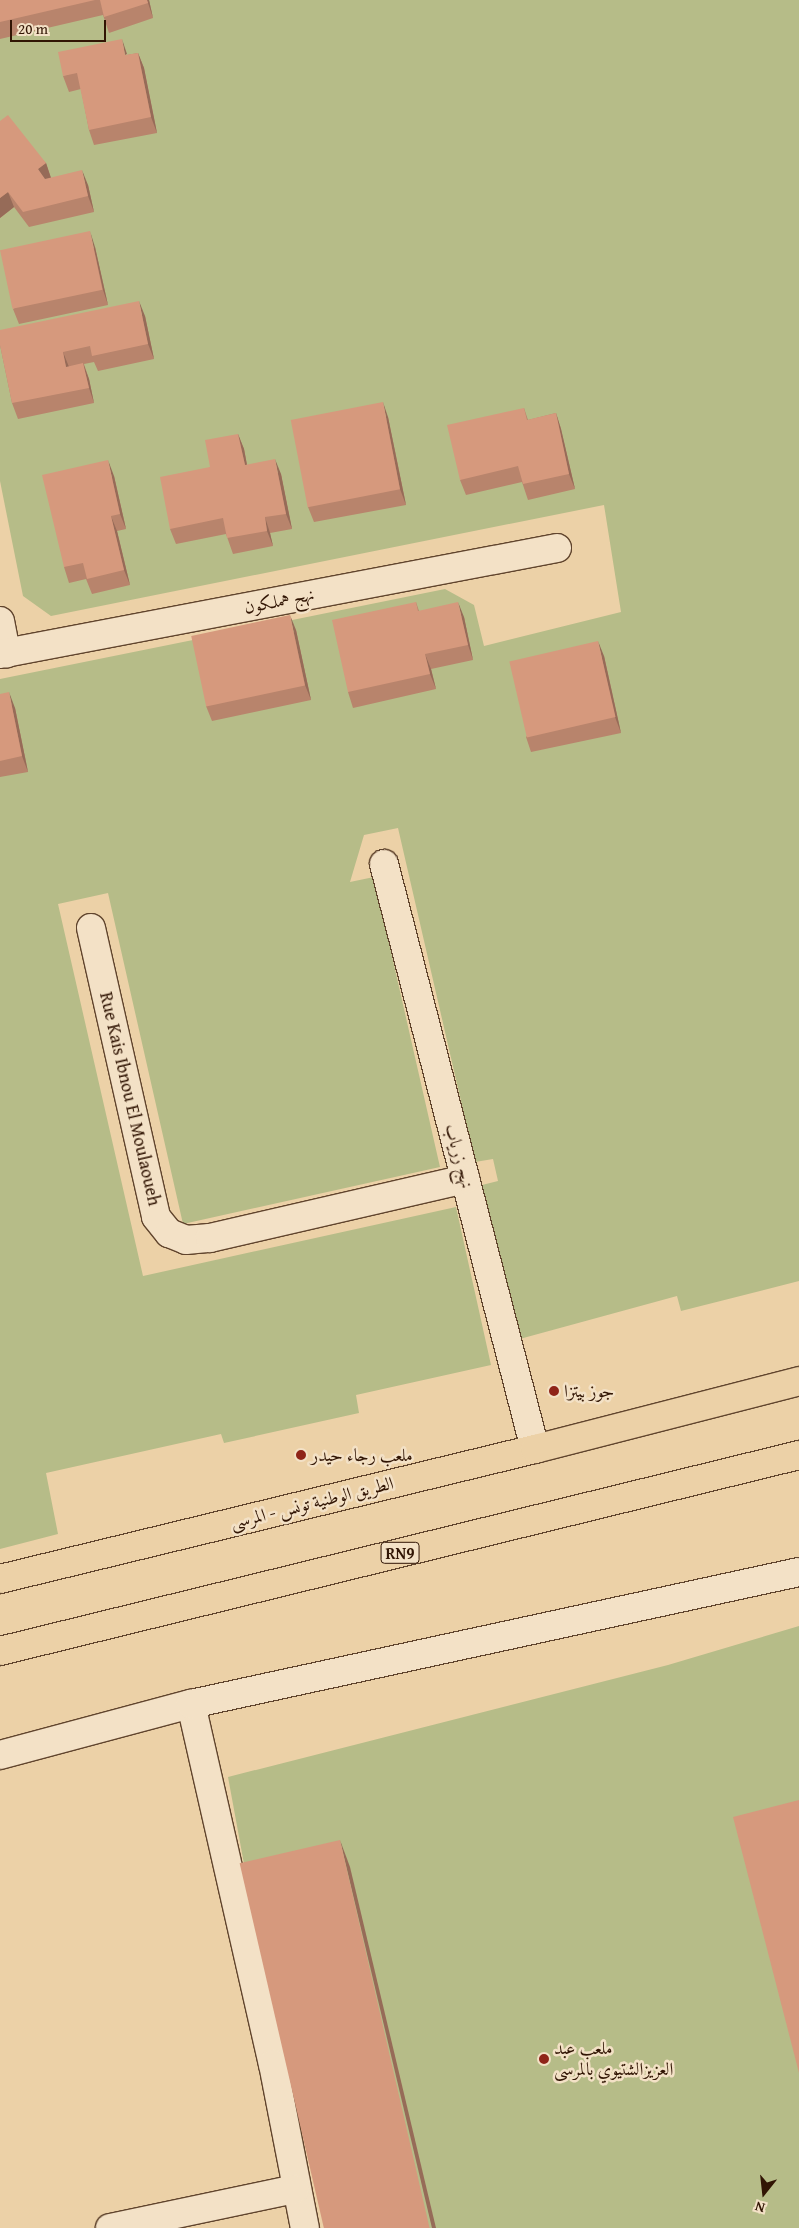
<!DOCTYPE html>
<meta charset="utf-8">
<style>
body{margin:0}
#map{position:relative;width:799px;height:2228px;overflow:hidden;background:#ecd1a7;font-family:"Gentium Book Plus",Amiri,serif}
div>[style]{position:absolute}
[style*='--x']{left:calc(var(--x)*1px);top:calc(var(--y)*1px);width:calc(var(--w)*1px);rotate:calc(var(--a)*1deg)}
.green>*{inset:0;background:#b6bc88}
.roads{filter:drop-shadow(1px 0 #60442d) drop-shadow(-1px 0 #60442d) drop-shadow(0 1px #60442d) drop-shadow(0 -1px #60442d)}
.minor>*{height:28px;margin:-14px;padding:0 14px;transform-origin:14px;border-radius:14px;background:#f3e1c6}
.highway>*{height:28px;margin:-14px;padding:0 14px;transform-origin:14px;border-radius:14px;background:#ecd1a7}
.wall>*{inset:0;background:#b8846c}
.shaded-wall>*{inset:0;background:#966b58}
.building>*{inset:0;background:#d6997d;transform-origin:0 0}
.dots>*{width:14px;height:14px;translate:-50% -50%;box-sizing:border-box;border:2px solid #f3e1c6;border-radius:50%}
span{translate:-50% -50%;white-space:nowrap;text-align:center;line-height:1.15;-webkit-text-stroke:5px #f3e1c6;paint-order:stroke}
.shield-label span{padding:1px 4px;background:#f3e1c6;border:1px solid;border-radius:4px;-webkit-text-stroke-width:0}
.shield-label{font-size:16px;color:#311504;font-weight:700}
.street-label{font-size:18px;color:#311504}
.poi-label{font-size:18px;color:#311504}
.left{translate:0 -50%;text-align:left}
.north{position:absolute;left:739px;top:2168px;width:50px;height:50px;-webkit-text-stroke:4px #f3e1c6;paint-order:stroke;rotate:196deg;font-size:14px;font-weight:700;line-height:20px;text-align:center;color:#311504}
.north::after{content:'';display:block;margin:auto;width:18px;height:22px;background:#311504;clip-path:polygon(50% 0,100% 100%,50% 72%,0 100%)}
.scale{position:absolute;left:10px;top:20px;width:96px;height:22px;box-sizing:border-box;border:2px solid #311504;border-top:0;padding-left:6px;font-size:15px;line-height:18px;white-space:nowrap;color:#311504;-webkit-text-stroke:4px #f3e1c6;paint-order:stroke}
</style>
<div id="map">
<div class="green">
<i style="clip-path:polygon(0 0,799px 0,799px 1281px,681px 1311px,677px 1296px,516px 1340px,482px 1185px,498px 1181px,493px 1159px,475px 1162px,398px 828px,364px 835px,350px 882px,374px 877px,440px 1167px,183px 1224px,108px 893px,58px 904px,143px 1276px,456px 1207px,491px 1365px,356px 1395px,359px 1413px,224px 1443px,221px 1434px,46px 1473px,58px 1534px,0 1549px,0 679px,445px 589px,474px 605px,484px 646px,621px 612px,604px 505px,51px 616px,23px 596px,0 481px)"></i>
<i style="clip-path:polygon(799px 1626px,799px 2228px,329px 2228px,249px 1891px,228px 1777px,668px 1665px)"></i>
</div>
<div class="roads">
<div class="minor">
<i style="--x:0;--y:621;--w:33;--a:79"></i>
<i style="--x:0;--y:654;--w:567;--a:-10.77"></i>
<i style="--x:384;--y:864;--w:604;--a:75.53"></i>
<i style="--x:91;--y:928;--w:296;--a:77.3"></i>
<i style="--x:156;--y:1217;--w:21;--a:51"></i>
<i style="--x:169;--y:1233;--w:18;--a:22"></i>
<i style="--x:186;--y:1240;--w:24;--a:-5"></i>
<i style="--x:210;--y:1238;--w:262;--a:-13"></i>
<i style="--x:191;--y:1704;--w:369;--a:77.2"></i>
<i style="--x:273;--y:2064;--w:167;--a:79"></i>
<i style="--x:0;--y:1755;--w:198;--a:-15"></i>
<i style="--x:191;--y:1704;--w:622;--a:-12.25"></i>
<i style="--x:110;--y:2228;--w:189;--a:-11.9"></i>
</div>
<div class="highway">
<i style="--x:0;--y:1579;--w:551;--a:-13.66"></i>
<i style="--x:535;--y:1449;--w:273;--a:-14.4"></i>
<i style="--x:0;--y:1651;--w:823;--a:-13.78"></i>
</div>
</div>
<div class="wall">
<i style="clip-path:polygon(0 0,149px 0,153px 18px,109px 33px,103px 15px,0 39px)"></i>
<i style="clip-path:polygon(138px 53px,144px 68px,157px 133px,94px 145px,89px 130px,81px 89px,69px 92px,63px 76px,127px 55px)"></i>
<i style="clip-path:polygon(0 121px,46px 163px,51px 178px,88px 185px,94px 212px,29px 227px,14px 207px,0 218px)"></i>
<i style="clip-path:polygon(95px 247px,108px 305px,19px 324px,13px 309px)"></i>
<i style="clip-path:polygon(145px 316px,154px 359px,98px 371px,94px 362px,84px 364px,89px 379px,94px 403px,18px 419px,12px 403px,0 345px)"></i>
<i style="clip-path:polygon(524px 408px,528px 420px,556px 413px,561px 429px,575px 489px,528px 500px,522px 482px,466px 495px,460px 480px)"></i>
<i style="clip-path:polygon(388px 417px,406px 505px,314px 522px,308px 507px)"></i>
<i style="clip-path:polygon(238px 434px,244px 449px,247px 465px,281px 474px,292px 529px,270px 533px,273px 546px,233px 554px,226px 534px,176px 544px,170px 529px,210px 467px)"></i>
<i style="clip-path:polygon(114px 476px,126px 529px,117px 531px,130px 585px,92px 594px,86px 579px,69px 583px,64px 567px)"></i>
<i style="clip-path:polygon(416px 602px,419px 611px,464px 617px,473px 660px,431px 669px,436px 689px,353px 708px,348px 692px)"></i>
<i style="clip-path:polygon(296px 630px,311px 700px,212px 721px,206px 706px)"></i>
<i style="clip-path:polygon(604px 656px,621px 733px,531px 752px,526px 737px)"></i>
<i style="clip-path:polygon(0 694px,15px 708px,28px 772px,0 777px)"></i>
</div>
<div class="shaded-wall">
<i style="clip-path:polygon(147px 0,149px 0,153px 18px)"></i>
<i style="clip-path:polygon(122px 39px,127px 54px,125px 55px)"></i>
<i style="clip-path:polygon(138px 53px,144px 68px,157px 133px,151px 117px)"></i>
<i style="clip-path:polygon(46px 163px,51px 178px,43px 184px,38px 169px)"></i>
<i style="clip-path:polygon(82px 170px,88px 185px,94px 212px,88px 196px)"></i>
<i style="clip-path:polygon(8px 192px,14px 207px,0 218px,0 198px)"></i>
<i style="clip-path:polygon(90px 231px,95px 247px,108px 305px,103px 290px)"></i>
<i style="clip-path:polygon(139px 301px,145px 316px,154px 359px,148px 344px)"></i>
<i style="clip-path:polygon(63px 352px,69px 367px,66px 367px)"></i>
<i style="clip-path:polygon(83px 363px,89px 379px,94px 403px,89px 388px)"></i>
<i style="clip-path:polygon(383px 402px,388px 417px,406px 505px,400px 489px)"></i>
<i style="clip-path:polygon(556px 413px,561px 429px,575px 489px,569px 474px)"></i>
<i style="clip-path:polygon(238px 434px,244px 449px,250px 481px,245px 465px)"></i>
<i style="clip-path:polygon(275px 459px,281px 474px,292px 529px,286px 514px)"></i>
<i style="clip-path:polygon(108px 460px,114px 476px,126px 529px,120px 514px)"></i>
<i style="clip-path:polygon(111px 516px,117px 531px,130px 585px,124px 570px)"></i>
<i style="clip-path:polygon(265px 517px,270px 533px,273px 546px,267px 531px)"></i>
<i style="clip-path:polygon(458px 602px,464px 617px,473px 660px,468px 645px)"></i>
<i style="clip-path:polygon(290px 615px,296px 630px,311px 700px,305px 685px)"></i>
<i style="clip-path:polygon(598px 641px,604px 656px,621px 733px,615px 717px)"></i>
<i style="clip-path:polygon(425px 654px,431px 669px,436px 689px,430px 674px)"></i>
<i style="clip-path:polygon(9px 692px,15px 708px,28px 772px,22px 756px)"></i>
<i style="clip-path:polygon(340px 1840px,350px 1867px,436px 2228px,432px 2228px)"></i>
</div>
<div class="building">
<i style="clip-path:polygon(0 0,95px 0,0 22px)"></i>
<i style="clip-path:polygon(100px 0,147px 0,148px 3px,104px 17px)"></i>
<i style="clip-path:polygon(122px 39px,125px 55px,138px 53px,151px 117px,89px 130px,77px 73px,63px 76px,58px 52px)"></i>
<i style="clip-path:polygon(8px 115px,46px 163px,38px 169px,45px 179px,82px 170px,88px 196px,23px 212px,8px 192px,0 198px,0 121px)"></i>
<i style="left:90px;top:231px;width:60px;height:92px;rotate:78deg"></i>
<i style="clip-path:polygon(139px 301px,148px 344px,92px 356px,90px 346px,63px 352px,66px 367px,83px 363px,89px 388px,12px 403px,0 345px,0 330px)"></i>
<i style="left:383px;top:402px;width:89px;height:94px;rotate:79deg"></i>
<i style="clip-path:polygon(524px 408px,527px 420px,556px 413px,569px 474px,523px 484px,518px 466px,460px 480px,447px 425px)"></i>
<i style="clip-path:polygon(238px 434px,245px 465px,275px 459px,286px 514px,265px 517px,267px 531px,227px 538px,223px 518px,170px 529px,160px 477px,210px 467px,205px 440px)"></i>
<i style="clip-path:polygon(108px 460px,120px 514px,111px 516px,124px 570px,87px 579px,83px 563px,64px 567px,42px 475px)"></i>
<i style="clip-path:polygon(416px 602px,418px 611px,458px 602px,468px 645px,425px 654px,430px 674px,348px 692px,332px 620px)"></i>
<i style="left:290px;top:615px;width:72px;height:101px;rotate:78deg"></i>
<i style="left:598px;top:641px;width:78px;height:91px;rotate:77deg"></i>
<i style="clip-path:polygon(9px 692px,22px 756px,0 761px,0 694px)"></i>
<i style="clip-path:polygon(799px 1800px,799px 2073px,733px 1817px)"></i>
<i style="left:340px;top:1840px;width:399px;height:103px;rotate:77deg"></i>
</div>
<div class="dots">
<i style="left:554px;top:1391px;background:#8f2418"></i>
<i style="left:301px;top:1455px;background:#8f2418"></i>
<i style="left:544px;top:2059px;background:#8f2418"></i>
</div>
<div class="shield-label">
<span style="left:400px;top:1553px">RN9</span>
</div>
<div class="street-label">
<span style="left:279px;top:601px;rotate:-11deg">نهج هملكون</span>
<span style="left:130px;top:1099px;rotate:77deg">Rue Kais Ibnou El Moulaoueh</span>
<span style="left:459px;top:1156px;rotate:75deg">نهج زرياب</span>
<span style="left:312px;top:1503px;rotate:-14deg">الطريق الوطنية تونس - المرسى</span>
</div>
<div class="poi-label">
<span class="left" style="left:564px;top:1391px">جوز بيتزا</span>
<span class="left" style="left:311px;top:1455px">ملعب رجاء حيدر</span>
<span class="left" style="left:554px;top:2059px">ملعب عبد<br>العزيزالشتيوي بالمرسى</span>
</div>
<div class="north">N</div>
<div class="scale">20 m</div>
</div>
